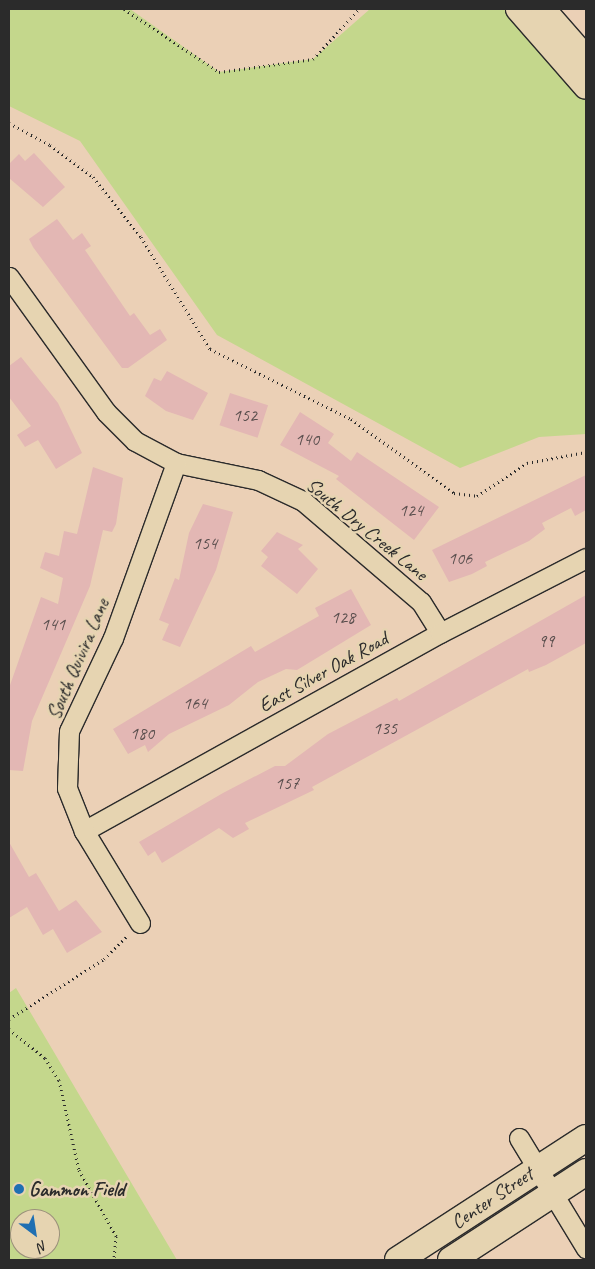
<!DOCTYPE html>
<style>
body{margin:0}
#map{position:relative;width:595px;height:1269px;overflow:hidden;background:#ebd0b6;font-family:Caveat,sans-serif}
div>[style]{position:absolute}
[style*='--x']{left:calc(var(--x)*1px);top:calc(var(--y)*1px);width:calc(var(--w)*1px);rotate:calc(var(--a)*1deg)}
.green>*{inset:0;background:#c4d78c}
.building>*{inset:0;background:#e3b7b4;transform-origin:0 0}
.path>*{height:3px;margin-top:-1.5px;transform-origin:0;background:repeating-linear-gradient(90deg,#2b2b2b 0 1px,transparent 0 5px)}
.roads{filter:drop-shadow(1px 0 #2b2b2b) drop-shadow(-1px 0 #2b2b2b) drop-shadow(0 1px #2b2b2b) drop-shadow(0 -1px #2b2b2b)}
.minor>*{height:19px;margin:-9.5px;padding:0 9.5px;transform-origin:9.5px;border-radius:9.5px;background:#e6d4b1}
.tertiary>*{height:24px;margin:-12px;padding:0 12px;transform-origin:12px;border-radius:12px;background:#e6d4b1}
.secondary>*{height:26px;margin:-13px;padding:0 13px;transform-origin:13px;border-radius:13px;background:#e6d4b1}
.dots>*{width:14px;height:14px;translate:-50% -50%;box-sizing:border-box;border:2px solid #e6d4b1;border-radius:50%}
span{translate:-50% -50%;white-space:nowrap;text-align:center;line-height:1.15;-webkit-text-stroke:5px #e6d4b1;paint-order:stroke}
.number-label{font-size:18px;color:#594e4d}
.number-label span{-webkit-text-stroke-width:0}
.street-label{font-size:20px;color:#2b2b2b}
.poi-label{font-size:20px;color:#2b2b2b;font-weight:700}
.left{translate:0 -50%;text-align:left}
.frame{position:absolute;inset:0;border:10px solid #2b2b2b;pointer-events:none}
.north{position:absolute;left:10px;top:1209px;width:50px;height:50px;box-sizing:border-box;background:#e6d4b1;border:1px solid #9b907b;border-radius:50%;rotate:149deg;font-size:14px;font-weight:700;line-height:20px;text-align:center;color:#2b2b2b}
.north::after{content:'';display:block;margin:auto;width:18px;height:22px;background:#1f6fb2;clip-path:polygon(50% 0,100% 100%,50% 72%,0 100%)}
</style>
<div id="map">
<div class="green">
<i style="clip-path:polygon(9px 9px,130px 9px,219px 72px,313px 59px,370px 9px,510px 9px,586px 100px,586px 434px,539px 437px,460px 468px,217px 335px,80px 141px,9px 106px)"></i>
<i style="clip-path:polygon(evenodd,16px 988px,177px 1260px,9px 1260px,9px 993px,16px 988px,20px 1219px,50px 1219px,50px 1249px,20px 1249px,20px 1219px)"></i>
</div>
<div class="building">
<i style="clip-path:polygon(34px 153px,65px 187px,43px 207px,9px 178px,9px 164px,19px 154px,25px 161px)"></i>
<i style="clip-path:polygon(57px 219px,73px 240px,82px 233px,91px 246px,85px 250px,130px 316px,134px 313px,150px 335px,160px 329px,167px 340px,128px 368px,122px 368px,33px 247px,29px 239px)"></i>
<i style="clip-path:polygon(21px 357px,58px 403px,82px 453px,56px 469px,38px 440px,25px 447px,17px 435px,31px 426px,9px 397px,9px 366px)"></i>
<i style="clip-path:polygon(167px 371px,208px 393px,193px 420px,166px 411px,145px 396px,154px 378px,161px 381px)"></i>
<i style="left:230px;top:393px;width:40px;height:34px;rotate:18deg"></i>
<i style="clip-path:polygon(300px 412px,334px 434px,328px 443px,351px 461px,357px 452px,439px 507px,414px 540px,336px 479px,339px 476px,280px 445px)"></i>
<i style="clip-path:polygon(93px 467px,123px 478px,116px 524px,112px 532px,103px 530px,90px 586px,32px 721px,23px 771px,9px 770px,9px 688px,41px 597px,58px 604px,63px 578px,40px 568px,45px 552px,59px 556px,64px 531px,77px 534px)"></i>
<i style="clip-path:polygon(586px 475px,586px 510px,575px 516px,571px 508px,542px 523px,545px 529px,529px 541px,485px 562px,487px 566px,472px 574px,449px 582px,432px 550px)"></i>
<i style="clip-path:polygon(203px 504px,233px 512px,216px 570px,180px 647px,162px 640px,169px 624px,159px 620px,175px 578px,179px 580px,189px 533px)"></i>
<i style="clip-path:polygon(277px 532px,303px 545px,298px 549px,318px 569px,297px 594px,261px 566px,268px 557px,261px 551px)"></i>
<i style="clip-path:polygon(351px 589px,371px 625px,297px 670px,286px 669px,258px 682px,229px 705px,169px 734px,148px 752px,145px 745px,128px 754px,113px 729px,251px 646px,255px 652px,319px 616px,315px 608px)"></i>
<i style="clip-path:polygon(586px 595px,586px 643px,546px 665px,529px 672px,528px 669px,312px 787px,314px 790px,245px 823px,249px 829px,233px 838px,219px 828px,162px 863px,155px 851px,148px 856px,139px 842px,223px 793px,275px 766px,285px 766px,328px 734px,397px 698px,399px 701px)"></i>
<i style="clip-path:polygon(9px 842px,29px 877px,36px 873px,59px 911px,76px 900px,102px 932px,67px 953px,53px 929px,43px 935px,27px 907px,9px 918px)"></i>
</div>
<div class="path">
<i style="--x:124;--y:9;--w:114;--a:33.6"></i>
<i style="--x:219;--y:72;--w:95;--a:-7.9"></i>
<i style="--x:313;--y:59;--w:68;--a:-47.4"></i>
<i style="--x:9;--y:123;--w:47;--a:28.2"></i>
<i style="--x:50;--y:145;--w:54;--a:36.7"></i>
<i style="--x:93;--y:177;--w:77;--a:51.3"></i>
<i style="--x:141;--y:237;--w:132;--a:58.4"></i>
<i style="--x:210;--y:349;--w:157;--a:26.4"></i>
<i style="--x:351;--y:419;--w:127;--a:35.7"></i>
<i style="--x:454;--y:493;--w:23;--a:7"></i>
<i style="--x:477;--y:496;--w:60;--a:-33.4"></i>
<i style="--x:527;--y:463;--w:60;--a:-10.6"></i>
<i style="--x:9;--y:1019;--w:112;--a:-32.3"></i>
<i style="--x:104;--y:959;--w:34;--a:-45"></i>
<i style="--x:9;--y:1029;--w:46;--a:38.9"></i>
<i style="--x:45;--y:1058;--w:26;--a:58"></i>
<i style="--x:59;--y:1080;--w:92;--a:77.5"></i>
<i style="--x:79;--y:1170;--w:76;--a:60.7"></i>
<i style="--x:116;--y:1236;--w:24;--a:95"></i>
</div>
<div class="roads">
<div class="minor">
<i style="--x:9;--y:277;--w:166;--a:54.3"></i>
<i style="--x:106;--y:412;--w:41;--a:45"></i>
<i style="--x:135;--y:441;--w:47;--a:28.2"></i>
<i style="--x:176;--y:463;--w:84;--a:11.7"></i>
<i style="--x:258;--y:480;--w:50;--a:25"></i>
<i style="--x:303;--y:501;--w:155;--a:40.6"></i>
<i style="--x:421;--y:602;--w:36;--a:58"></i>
<i style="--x:84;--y:831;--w:407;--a:-29.1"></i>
<i style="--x:440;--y:633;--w:164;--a:-27.2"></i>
<i style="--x:140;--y:923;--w:108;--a:-121.3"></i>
<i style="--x:84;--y:831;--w:46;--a:-111.6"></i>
<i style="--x:67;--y:788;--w:57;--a:-88"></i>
<i style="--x:69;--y:731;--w:103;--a:-64.7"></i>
<i style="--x:113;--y:638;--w:186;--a:-70.2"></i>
<i style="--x:519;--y:1138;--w:129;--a:58.7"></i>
</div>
<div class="tertiary">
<i style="--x:518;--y:9;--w:103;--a:48.9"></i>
<i style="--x:543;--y:9;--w:65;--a:48.7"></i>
</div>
<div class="secondary">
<i style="--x:398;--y:1260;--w:224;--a:-33"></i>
<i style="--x:451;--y:1260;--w:161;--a:-33.1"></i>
</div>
</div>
<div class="dots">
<i style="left:19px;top:1189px;background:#1f6fb2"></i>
</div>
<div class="number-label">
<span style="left:245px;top:415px">152</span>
<span style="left:307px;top:439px">140</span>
<span style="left:411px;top:510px">124</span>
<span style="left:205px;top:543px">154</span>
<span style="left:460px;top:558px">106</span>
<span style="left:343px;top:617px">128</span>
<span style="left:53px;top:624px">141</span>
<span style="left:546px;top:641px">99</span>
<span style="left:195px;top:703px">164</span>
<span style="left:385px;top:728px">135</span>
<span style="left:142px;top:733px">180</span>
<span style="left:287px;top:783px">157</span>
</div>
<div class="street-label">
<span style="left:367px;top:529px;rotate:39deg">South Dry Creek Lane</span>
<span style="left:78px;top:659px;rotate:-67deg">South Quivira Lane</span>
<span style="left:323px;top:672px;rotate:-29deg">East Silver Oak Road</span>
<span style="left:492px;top:1198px;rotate:-34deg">Center Street</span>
</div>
<div class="poi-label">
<span class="left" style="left:29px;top:1189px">Gammon Field</span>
</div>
<div class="frame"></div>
<div class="north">N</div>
</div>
